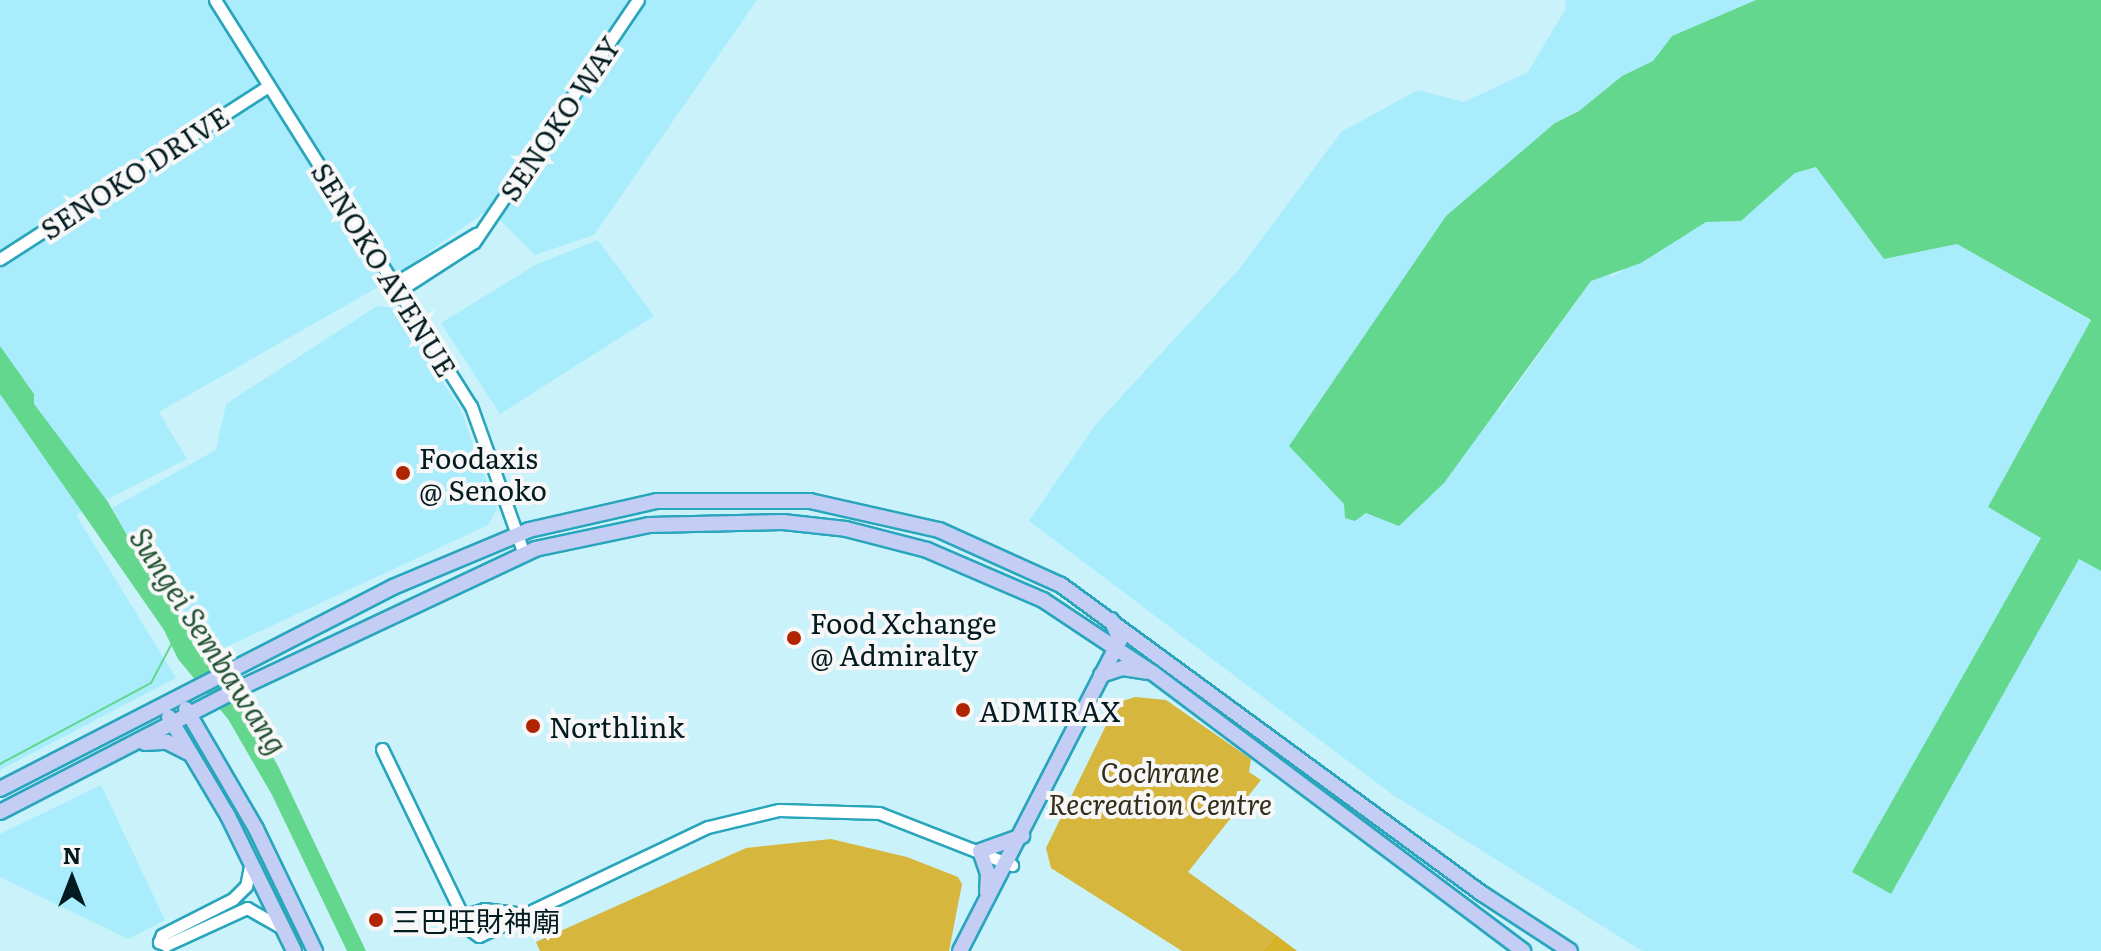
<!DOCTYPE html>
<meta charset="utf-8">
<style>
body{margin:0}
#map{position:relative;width:2101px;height:951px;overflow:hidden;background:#caf2fb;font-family:Literata,"Noto Sans SC",serif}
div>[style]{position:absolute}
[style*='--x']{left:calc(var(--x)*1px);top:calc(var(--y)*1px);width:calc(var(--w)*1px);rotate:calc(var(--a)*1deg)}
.built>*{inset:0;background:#a9edfc}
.green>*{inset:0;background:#d6b63d}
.forest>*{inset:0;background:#d5b227}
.water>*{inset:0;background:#63d78e}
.stream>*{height:2px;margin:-1px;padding:0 1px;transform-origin:1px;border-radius:1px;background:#63d78e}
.roads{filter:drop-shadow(2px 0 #29a5bc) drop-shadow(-2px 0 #29a5bc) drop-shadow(0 2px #29a5bc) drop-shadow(0 -2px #29a5bc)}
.minor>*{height:11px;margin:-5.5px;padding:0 5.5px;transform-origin:5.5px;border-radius:5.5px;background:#fff}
.major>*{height:14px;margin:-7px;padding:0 7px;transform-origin:7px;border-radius:7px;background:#c4cef5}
.dots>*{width:22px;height:22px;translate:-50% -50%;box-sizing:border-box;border:4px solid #f7f7f7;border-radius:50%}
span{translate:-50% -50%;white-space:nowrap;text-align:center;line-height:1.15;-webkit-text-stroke:8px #f7f7f7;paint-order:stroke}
.street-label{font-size:28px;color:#021b20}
.poi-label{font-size:28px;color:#021b20}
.left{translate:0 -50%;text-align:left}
.park-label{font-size:28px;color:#342e18;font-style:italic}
.water-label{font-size:30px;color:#265437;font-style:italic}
.north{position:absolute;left:32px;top:839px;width:80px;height:80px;-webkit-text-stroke:6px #f7f7f7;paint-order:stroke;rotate:0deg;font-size:22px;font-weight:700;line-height:32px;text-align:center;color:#021b20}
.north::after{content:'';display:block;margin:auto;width:28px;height:36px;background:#021b20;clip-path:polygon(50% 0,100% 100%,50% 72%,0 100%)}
</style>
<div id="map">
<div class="built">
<i style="clip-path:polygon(0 0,757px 0,594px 235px,535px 255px,489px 209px,387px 282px,159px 412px,187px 459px,76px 515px,176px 678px,0 770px)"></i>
<i style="clip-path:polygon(1565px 0,1756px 0,1672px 36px,1653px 61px,1622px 76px,1579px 111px,1555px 123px,1289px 446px,1345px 504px,1499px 410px,1591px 281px,1609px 273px,1611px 277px,1706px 222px,1741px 221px,1795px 173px,1817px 167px,1884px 259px,1957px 244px,2091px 321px,1988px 507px,2101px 571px,2101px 951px,1642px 951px,1393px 795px,1029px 521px,1096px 424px,1240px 268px,1341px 132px,1418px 90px,1464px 102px,1528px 72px,1566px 8px)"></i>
<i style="clip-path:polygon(598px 240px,654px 316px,500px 414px,441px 323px,537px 264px)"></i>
<i style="clip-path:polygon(377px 306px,393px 308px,460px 408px,497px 509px,488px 525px,211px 654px,135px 549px,112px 508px,216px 450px,226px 404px)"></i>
<i style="clip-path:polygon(101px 785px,165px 920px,128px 939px,0 877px,0 834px)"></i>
</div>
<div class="green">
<i style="clip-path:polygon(1135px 697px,1166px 700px,1251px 759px,1249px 772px,1261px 780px,1188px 872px,1276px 935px,1263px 951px,1182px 951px,1051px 868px,1046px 848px,1117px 703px)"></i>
<i style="clip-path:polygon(831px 839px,907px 857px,958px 877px,962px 884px,949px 951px,540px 951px,536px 942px,746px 848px)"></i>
</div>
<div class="forest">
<i style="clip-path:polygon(1276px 935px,1297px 951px,1263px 951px)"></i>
</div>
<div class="water">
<i style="clip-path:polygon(1756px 0,2101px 0,2101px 571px,2079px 559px,1891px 894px,1852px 872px,2041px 538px,1988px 507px,2091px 320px,1957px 244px,1884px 259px,1816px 167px,1795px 173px,1741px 221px,1706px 222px,1641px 263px,1591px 281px,1444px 483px,1399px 526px,1366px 513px,1355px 521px,1345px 518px,1344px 504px,1289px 446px,1446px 216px,1555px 123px,1579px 111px,1622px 76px,1653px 61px,1672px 36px)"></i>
<i style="clip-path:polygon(0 346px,34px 394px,34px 404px,108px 502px,135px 549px,218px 663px,278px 766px,366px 951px,347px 951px,272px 795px,228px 719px,178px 659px,164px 630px,0 394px)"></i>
</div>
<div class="stream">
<i style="--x:0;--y:764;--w:171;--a:-28.2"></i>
<i style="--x:151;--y:683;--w:43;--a:-62.2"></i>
</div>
<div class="roads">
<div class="minor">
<i style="--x:215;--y:0;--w:480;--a:57.8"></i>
<i style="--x:471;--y:406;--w:157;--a:70.3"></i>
<i style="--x:0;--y:259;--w:319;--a:-32.8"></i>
<i style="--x:395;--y:283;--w:95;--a:-31.2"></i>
<i style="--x:400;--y:290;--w:88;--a:-33"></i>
<i style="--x:474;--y:242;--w:292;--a:-55.9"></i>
<i style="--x:382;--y:749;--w:200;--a:64.2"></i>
<i style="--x:469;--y:929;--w:12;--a:35"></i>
<i style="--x:479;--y:936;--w:254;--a:-25.5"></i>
<i style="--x:708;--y:827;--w:73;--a:-13.5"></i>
<i style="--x:779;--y:810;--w:100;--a:1.7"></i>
<i style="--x:879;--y:813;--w:143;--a:21.4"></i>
<i style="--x:251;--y:861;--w:25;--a:101"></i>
<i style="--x:246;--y:886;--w:18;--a:135"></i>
<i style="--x:233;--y:899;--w:80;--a:153.1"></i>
<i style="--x:162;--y:935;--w:8;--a:113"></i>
<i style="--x:159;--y:942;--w:8;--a:23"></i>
<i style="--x:166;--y:945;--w:89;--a:-24.6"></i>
<i style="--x:247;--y:908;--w:40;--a:29.7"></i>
<i style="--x:463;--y:916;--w:22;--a:-18"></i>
<i style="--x:484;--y:909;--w:41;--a:7"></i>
</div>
<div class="major">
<i style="--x:1101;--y:675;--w:23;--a:-18"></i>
<i style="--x:1123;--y:668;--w:24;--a:9"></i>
<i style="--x:186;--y:709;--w:139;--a:59.7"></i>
<i style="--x:256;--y:829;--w:136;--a:64.2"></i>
<i style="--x:169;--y:717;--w:115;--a:59.2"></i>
<i style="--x:228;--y:816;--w:150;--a:63.9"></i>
<i style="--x:145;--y:743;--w:22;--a:-3"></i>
<i style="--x:167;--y:742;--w:25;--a:27"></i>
<i style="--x:0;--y:789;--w:442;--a:-27.2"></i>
<i style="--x:393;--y:587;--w:147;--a:-22.7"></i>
<i style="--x:529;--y:530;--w:131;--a:-12.8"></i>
<i style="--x:657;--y:501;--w:153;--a:0"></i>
<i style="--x:810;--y:501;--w:132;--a:12.7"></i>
<i style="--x:939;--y:530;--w:134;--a:24.3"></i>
<i style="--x:1061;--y:585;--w:521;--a:36.25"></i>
<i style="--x:1481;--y:893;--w:106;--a:33.1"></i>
<i style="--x:0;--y:812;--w:268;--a:-27.3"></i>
<i style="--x:238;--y:689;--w:328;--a:-25.2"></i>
<i style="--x:535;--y:549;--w:116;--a:-11.9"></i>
<i style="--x:649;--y:525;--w:134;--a:-1.3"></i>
<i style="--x:783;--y:522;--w:63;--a:6.3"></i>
<i style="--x:846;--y:529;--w:84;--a:14.5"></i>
<i style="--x:927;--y:550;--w:126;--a:23.3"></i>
<i style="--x:1043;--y:600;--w:132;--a:33.6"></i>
<i style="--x:1153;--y:673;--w:463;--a:36.9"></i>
<i style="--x:987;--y:892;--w:18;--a:-87"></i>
<i style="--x:988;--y:874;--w:24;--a:-109"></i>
<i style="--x:980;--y:851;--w:45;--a:-19.7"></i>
<i style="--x:960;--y:951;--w:350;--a:-62.8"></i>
<i style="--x:1120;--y:640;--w:22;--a:-114"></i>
</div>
</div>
<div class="dots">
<i style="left:403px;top:473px;background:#b02400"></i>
<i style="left:794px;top:638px;background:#b02400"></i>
<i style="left:963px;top:710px;background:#b02400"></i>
<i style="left:533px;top:726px;background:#b02400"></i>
<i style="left:376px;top:920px;background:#b02400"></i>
</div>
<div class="street-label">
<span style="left:559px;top:118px;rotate:-56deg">SENOKO WAY</span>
<span style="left:134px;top:172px;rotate:-33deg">SENOKO DRIVE</span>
<span style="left:385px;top:269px;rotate:58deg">SENOKO AVENUE</span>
</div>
<div class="poi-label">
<span class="left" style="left:419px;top:473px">Foodaxis<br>@ Senoko</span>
<span class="left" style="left:810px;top:638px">Food Xchange<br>@ Admiralty</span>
<span class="left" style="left:979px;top:710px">ADMIRAX</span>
<span class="left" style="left:549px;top:726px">Northlink</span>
<span class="left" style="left:392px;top:920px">三巴旺財神廟</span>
</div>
<div class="park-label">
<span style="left:1160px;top:787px">Cochrane<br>Recreation Centre</span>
</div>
<div class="water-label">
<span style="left:210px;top:640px;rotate:57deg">Sungei Sembawang</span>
</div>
<div class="north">N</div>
</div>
